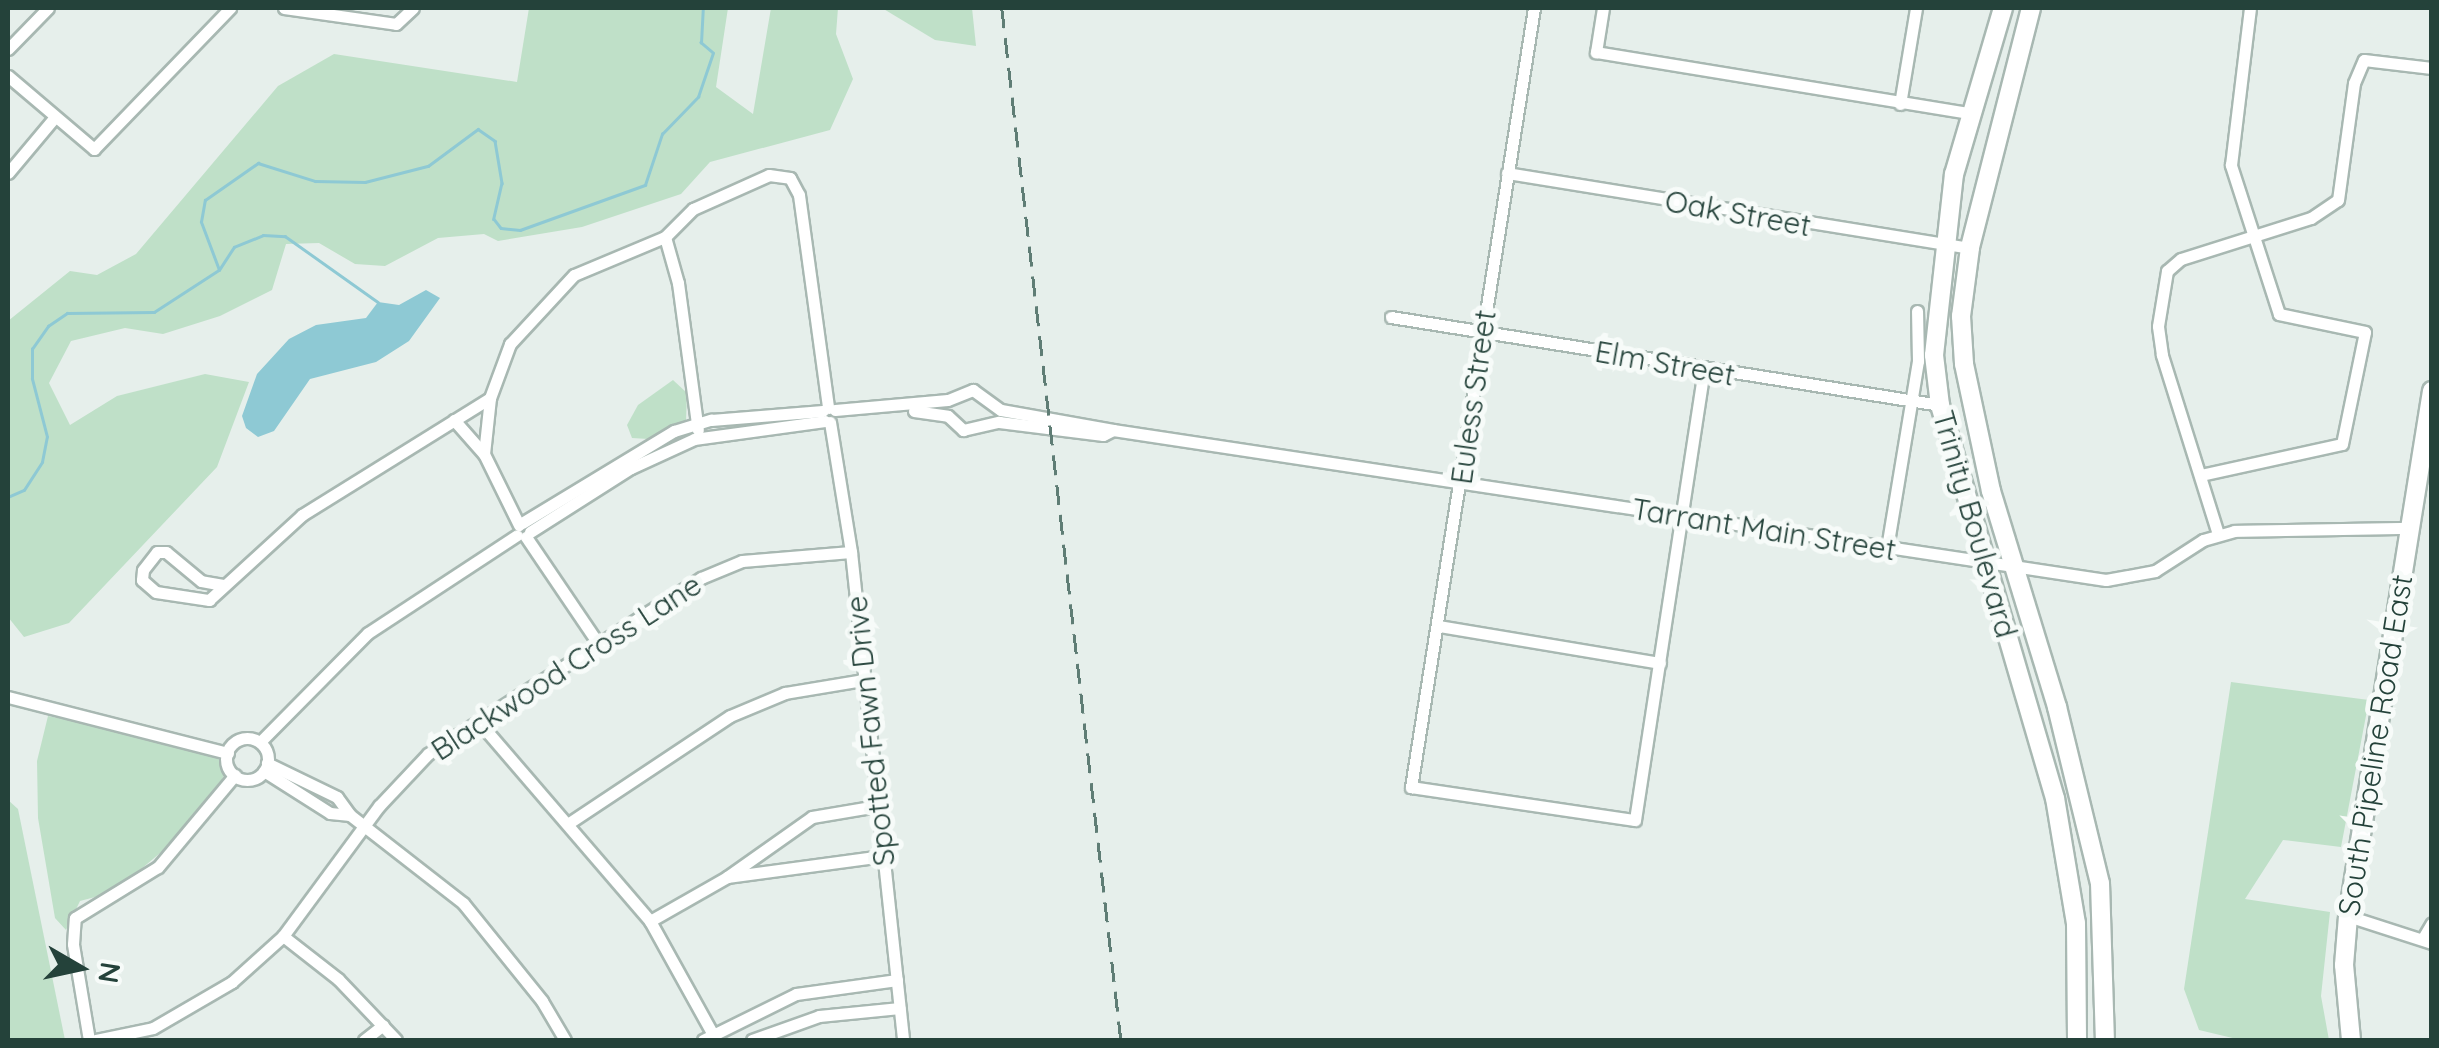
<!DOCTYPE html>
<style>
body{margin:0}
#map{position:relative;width:2439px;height:1048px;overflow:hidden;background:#e6efeb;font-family:Quicksand,sans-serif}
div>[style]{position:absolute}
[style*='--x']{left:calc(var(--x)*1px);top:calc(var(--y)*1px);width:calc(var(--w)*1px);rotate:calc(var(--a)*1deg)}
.green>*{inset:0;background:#bfe0c8}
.water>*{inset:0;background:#8ec9d4}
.stream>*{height:2.5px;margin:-1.25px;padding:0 1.25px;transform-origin:1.25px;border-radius:1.25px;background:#8ec9d4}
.roads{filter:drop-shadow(2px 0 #a8b8b2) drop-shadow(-2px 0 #a8b8b2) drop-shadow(0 2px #a8b8b2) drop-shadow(0 -2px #a8b8b2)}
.street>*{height:11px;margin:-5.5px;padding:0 5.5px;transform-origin:5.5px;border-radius:5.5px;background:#fff}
.street>.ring{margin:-5.5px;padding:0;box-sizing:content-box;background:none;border:11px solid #fff;border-radius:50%}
.secondary>*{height:18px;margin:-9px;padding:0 9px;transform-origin:9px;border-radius:9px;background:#fff}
.rail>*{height:2.5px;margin-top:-1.25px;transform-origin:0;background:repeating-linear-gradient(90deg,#5f7d75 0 20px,transparent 0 30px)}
span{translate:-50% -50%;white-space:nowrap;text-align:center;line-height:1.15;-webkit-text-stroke:10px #f7fbf9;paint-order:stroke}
.street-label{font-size:30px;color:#24423a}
.frame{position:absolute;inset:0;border:10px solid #24423a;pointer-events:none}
.north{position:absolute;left:30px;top:918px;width:100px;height:100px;-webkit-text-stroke:8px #f7fbf9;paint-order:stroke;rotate:99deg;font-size:28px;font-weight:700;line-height:40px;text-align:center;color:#24423a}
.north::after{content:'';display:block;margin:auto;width:35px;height:45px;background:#24423a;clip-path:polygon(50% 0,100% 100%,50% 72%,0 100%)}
</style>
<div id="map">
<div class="green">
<i style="clip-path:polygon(529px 8px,728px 8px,716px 87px,753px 114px,771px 8px,838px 8px,836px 34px,853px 79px,830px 130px,710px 162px,681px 194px,582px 227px,498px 241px,484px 234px,438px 238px,385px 266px,355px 264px,319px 243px,286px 244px,272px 290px,220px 316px,163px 334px,125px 328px,71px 341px,49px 383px,70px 425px,117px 396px,205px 374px,249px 382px,217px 467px,69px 623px,24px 637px,8px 617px,8px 321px,70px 271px,97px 275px,136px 254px,278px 86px,334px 54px,517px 82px)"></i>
<i style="clip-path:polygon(882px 8px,972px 8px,976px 46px,935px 40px)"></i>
<i style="clip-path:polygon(673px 380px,687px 393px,686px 421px,648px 439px,632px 438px,627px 425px,638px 405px)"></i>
<i style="clip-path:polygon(2231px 682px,2369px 700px,2341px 847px,2283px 840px,2245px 899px,2330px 912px,2321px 996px,2329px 1040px,2241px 1040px,2199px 1030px,2184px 989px)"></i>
<i style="clip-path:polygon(48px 716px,169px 740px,216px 756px,227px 769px,216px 792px,166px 848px,114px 892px,80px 901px,66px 930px,55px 918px,38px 818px,37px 761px)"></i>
<i style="clip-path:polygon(8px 800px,18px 809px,65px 1040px,8px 1040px)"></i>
</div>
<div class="water">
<i style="clip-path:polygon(426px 290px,440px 298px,409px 341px,376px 362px,310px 379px,274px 431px,258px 437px,246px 428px,242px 416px,257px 374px,289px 339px,316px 325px,366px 318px,378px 302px,399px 305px)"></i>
</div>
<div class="stream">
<i style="--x:219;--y:270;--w:51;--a:-110.6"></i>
<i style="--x:201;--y:222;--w:22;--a:-80"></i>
<i style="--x:205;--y:200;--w:65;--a:-34.9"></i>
<i style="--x:258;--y:163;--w:60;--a:17.5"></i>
<i style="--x:315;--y:181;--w:50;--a:1.1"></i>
<i style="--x:365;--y:182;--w:65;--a:-14.3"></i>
<i style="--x:428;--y:166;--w:62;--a:-36.5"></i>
<i style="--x:478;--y:129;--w:21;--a:35"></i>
<i style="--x:495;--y:141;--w:43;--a:80.5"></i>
<i style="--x:502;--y:183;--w:37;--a:103"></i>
<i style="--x:494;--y:219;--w:11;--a:52"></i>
<i style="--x:501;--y:228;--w:19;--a:6"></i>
<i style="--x:520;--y:230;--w:133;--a:-19.8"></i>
<i style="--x:645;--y:185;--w:54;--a:-71.6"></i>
<i style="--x:662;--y:134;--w:52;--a:-45.8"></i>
<i style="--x:698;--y:97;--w:46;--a:-71.2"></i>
<i style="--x:713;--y:53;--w:16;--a:-140"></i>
<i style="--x:701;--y:43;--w:35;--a:-87"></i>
<i style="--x:8;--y:497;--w:17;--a:-24"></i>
<i style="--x:24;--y:490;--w:33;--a:-57"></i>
<i style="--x:42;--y:462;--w:25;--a:-79"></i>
<i style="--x:47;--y:437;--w:60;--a:-104.5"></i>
<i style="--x:32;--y:379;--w:30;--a:-90"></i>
<i style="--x:32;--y:349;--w:28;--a:-55"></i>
<i style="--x:48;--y:326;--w:23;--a:-34"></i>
<i style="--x:67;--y:313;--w:87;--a:-0.7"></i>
<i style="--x:154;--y:312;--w:77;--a:-32.9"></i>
<i style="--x:219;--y:270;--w:27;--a:-57"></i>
<i style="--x:234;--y:247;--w:31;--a:-22"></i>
<i style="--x:263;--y:235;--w:22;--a:3"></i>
<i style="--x:285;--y:236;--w:114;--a:35.4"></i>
<i style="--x:8;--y:555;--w:11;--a:90"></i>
</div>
<div class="roads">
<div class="street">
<i style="--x:284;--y:8;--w:113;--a:8.1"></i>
<i style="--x:396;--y:24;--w:23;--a:-43"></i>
<i style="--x:1534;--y:8;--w:789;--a:98.97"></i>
<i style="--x:1411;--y:787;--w:226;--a:8.4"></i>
<i style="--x:1635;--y:820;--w:454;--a:-81.3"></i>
<i style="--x:1603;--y:8;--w:45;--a:99"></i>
<i style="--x:1596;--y:52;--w:382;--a:9.3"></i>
<i style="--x:8;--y:49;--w:57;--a:-45.7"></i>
<i style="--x:8;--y:76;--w:113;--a:40.3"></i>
<i style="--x:94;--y:149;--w:196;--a:-46"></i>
<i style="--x:1900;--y:104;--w:97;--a:-80.5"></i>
<i style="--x:8;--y:173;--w:73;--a:-50"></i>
<i style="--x:1507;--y:173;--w:469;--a:9.2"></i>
<i style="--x:665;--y:237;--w:48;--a:74.2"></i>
<i style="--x:678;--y:283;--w:148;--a:82.3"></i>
<i style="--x:1391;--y:317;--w:556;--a:9.11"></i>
<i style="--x:835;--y:410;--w:113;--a:-5.1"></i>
<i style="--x:948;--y:400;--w:27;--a:-22"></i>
<i style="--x:973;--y:390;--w:34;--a:36"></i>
<i style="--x:1001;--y:410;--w:114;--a:10.1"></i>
<i style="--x:1113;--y:430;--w:1004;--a:8.59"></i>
<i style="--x:2106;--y:580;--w:50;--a:-10.4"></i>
<i style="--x:2155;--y:571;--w:57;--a:-32.9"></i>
<i style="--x:2203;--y:540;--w:32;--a:-16"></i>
<i style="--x:2234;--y:531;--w:174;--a:-1"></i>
<i style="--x:914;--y:411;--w:34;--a:8"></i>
<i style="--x:948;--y:416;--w:21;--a:43"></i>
<i style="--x:963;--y:430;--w:37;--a:-13"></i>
<i style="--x:999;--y:422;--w:105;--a:7.1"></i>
<i style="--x:1103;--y:435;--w:11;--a:-27"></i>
<i style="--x:454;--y:420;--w:45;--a:48.6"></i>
<i style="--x:830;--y:422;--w:132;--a:80.8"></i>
<i style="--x:851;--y:552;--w:491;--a:83.9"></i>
<i style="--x:2201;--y:475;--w:144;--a:-12.4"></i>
<i style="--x:2342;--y:444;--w:114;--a:-78.4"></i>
<i style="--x:2365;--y:332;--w:88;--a:-168.2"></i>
<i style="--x:2279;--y:314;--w:157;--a:-107.9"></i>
<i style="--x:2231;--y:165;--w:158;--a:-83.1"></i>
<i style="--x:522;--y:523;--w:178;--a:-31.2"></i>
<i style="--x:674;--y:431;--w:39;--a:-17"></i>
<i style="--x:711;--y:420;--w:112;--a:-4.6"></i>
<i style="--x:519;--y:525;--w:79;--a:-116.2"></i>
<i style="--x:484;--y:454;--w:56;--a:-83.9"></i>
<i style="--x:490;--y:398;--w:58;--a:-69.7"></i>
<i style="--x:510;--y:344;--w:94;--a:-47.2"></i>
<i style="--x:574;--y:275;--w:99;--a:-22.7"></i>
<i style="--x:665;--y:237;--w:40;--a:-45"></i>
<i style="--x:693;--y:209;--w:83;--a:-24.1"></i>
<i style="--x:769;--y:175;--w:21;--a:8"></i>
<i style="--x:790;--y:178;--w:19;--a:62"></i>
<i style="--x:799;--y:195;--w:215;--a:82.2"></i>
<i style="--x:530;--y:532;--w:120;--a:-32.4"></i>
<i style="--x:631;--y:468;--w:69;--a:-24.7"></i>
<i style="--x:694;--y:439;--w:132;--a:-7.8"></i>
<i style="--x:2218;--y:534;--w:188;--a:-107.4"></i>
<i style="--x:2162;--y:355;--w:29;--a:-98"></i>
<i style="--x:2158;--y:326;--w:56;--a:-80.7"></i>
<i style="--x:2167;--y:271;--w:18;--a:-41"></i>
<i style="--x:2181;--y:259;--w:136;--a:-17.5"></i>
<i style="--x:2311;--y:218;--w:32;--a:-34"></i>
<i style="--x:2338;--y:200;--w:118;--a:-82.2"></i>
<i style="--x:2354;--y:83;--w:25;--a:-67"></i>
<i style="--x:2364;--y:60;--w:68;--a:6.7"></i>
<i style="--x:526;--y:537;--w:130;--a:55.9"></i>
<i style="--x:1887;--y:548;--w:190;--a:-80.6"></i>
<i style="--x:1918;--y:361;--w:50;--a:-91.1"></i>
<i style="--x:223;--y:585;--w:22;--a:-170"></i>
<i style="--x:201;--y:581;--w:45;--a:-140.4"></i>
<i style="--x:166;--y:552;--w:9;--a:180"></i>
<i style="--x:157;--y:552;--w:23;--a:128"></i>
<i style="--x:143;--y:570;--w:10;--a:96"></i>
<i style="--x:142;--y:580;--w:18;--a:41"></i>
<i style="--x:156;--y:592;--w:54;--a:8.6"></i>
<i style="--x:209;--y:600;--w:126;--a:-42.4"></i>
<i style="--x:302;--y:515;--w:221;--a:-31.9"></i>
<i style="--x:1439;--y:626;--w:224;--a:9.5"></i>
<i style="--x:8;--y:697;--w:227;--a:14.3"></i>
<i style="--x:479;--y:722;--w:262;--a:49.3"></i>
<i style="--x:650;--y:921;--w:136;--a:61"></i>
<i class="ring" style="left:226px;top:738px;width:31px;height:31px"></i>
<i style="--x:260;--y:742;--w:153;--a:-45.3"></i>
<i style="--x:368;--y:633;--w:178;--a:-33.3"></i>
<i style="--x:264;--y:771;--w:78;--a:32.5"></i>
<i style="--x:330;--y:813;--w:20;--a:6"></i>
<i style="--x:350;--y:815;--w:22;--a:-126"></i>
<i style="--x:337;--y:797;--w:78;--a:-154.1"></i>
<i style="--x:877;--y:806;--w:66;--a:170.4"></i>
<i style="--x:812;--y:817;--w:104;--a:144.8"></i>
<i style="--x:727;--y:877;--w:157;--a:-7.7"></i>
<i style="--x:350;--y:815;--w:143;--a:37.9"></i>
<i style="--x:463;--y:903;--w:126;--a:51.1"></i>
<i style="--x:542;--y:1001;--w:45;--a:59.5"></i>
<i style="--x:569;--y:823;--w:193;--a:-33.6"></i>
<i style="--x:730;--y:716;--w:60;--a:-22.7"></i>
<i style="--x:785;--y:693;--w:79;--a:-9.5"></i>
<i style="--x:2348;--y:916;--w:88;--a:17.8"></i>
<i style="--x:650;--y:921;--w:89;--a:-29.7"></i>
<i style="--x:283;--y:936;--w:70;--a:38"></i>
<i style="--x:338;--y:979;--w:84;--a:46.4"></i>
<i style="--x:2423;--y:938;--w:17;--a:-59"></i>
<i style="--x:89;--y:1040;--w:97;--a:-99.5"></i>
<i style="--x:73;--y:944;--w:26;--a:-86"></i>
<i style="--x:75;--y:918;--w:97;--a:-31.6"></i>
<i style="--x:158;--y:867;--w:120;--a:-50.1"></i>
<i style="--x:96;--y:1040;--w:58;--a:-11.9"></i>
<i style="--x:153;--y:1028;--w:91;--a:-30.2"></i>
<i style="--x:232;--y:982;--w:69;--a:-42"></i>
<i style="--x:283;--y:936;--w:162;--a:-53.6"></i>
<i style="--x:379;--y:806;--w:71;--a:-46.7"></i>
<i style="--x:428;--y:754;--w:325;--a:-32.8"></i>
<i style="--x:701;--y:578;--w:44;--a:-22.5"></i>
<i style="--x:742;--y:561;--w:109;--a:-4.7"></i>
<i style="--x:364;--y:1040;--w:24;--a:-38"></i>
<i style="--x:703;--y:1040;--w:104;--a:-26.3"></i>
<i style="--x:796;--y:994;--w:102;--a:-7.9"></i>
<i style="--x:752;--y:1040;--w:71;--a:-19.7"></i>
<i style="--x:819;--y:1016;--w:81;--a:-5.6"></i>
</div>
<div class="secondary">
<i style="--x:2003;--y:8;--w:173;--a:106.4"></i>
<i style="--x:1954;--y:174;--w:182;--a:96.3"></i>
<i style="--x:1934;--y:355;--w:50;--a:83.2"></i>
<i style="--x:1940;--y:405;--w:409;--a:73.7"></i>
<i style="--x:2055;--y:798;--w:127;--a:80.5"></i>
<i style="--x:2076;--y:923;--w:117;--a:89.5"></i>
<i style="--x:2031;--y:8;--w:248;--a:104.3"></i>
<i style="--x:1970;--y:248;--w:69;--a:97.5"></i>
<i style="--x:1961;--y:316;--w:48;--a:86.4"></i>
<i style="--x:1964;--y:364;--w:130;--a:78"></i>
<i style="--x:1991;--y:491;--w:226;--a:73"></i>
<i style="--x:2057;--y:707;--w:181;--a:76.3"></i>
<i style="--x:2100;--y:883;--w:157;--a:88.2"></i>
<i style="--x:2351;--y:1040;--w:75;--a:-95.3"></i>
<i style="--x:2344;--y:965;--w:49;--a:-85.3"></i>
<i style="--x:2348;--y:916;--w:532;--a:-80.91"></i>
</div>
</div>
<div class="rail">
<i style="--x:1002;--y:8;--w:1039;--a:83.42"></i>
</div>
<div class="street-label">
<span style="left:1738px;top:213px;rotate:10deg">Oak Street</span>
<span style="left:1665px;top:363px;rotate:10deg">Elm Street</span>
<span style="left:1473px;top:397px;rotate:-82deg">Euless Street</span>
<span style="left:1975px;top:524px;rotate:74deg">Trinity Boulevard</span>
<span style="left:1764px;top:529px;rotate:9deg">Tarrant Main Street</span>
<span style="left:566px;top:667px;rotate:-33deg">Blackwood Cross Lane</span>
<span style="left:870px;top:731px;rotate:-96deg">Spotted Fawn Drive</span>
<span style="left:2375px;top:745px;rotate:-81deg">South Pipeline Road East</span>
</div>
<div class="frame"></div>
<div class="north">N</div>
</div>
